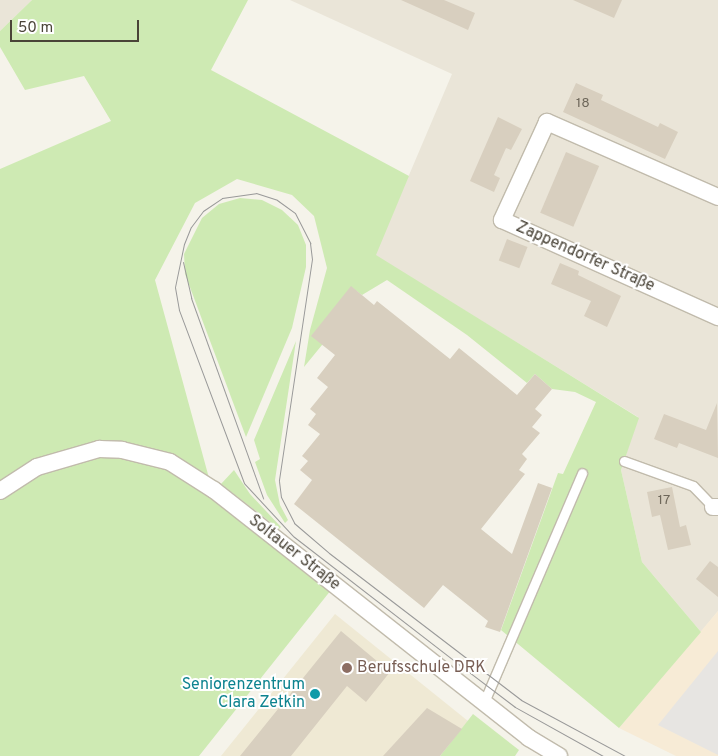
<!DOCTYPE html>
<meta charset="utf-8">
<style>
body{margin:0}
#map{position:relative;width:718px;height:756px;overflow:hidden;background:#f5f3ea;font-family:Overpass,sans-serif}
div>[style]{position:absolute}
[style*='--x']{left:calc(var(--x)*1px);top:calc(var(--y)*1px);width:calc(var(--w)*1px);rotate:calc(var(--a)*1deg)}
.residential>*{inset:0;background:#eae5d8}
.commercial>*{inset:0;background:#f7ebd6}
.education>*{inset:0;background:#efe9d4}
.green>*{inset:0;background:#ceeab3}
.parking>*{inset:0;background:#e7e5e2}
.building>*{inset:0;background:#d8cfbf;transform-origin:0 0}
.roads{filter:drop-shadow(1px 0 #c1bbac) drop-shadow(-1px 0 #c1bbac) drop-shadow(0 1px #c1bbac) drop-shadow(0 -1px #c1bbac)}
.service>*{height:9px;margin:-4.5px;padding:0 4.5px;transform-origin:4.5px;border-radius:4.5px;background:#fff}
.minor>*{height:16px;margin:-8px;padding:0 8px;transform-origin:8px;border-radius:8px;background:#fff}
.tram>*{height:1px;margin:-0.5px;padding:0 0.5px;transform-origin:0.5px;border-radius:0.5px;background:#999}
.dots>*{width:14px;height:14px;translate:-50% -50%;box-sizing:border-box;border:2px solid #fff;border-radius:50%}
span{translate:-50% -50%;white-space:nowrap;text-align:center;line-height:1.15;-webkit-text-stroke:4px #fff;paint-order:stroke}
.number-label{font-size:14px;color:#6e675a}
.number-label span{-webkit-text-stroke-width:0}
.street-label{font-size:16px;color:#4a4438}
.education-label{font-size:16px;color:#785e54}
.left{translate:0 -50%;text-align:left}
.culture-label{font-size:16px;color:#0d838f}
.right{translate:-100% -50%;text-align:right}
.scale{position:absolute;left:10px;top:20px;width:129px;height:22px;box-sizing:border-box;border:2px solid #4a4438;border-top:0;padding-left:6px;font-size:15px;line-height:18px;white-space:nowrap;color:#4a4438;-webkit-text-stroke:4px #fff;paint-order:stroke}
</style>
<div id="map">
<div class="residential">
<i style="clip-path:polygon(0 0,32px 0,0 31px)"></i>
<i style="clip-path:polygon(290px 0,718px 0,718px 611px,701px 632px,642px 562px,621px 470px,638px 417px,375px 255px,452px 74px)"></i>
</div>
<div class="commercial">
<i style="clip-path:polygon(718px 611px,718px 756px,676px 756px,619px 728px)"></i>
</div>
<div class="education">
<i style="clip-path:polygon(335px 614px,468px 721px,440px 756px,221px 756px)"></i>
</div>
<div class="green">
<i style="clip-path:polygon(32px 0,248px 0,211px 70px,409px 176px,376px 255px,639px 418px,621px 470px,642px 562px,701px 632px,619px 728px,501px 630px,558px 473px,563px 474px,596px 402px,575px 392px,552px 389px,535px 374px,527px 383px,467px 335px,387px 280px,362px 295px,351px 287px,322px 345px,304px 367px,310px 330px,327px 268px,314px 216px,292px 195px,237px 179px,195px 203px,155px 280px,212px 489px,335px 585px,199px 756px,0 756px,0 169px,111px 121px,84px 76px,25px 90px,0 47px,0 31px)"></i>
<i style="clip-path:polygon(240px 198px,262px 200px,282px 210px,298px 225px,306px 245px,306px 267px,292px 328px,246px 437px,185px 274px,184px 254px,202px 218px,219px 204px)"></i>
<i style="clip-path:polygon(296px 341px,275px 480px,280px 505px,288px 520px,285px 523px,267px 495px,255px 462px,260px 459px,254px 440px)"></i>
<i style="clip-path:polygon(234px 470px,250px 494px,281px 527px,279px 529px,221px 484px)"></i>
<i style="clip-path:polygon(473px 714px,519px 750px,515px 756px,440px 756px)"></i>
</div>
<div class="parking">
<i style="clip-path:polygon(718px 651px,718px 755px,658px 725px)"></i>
</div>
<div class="building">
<i style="clip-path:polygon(401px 0,444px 0,475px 13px,468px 30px)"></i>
<i style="clip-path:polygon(573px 0,622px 0,614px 18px)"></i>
<i style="clip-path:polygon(576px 83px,603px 95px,601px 100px,658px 127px,660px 123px,678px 132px,665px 159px,563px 112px)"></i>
<i style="clip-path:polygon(498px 117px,522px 129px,511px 150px,506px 148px,494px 175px,500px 178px,494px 192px,470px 181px)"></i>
<i style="left:566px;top:152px;width:36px;height:66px;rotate:23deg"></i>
<i style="left:507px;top:239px;width:22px;height:23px;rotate:21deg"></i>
<i style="clip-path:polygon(560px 263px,579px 271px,578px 275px,621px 296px,607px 327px,584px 316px,591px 301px,551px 284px)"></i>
<i style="clip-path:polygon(351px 286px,374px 305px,377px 301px,450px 359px,459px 348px,517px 395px,535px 374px,552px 389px,535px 409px,542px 415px,532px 427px,540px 433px,522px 454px,527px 459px,519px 470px,525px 474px,481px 529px,512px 554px,538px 483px,552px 488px,500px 632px,485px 627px,488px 621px,443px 585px,424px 608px,294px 504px,312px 480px,300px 470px,308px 461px,302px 456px,320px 434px,308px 425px,316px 414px,310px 409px,328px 387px,317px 378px,335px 355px,311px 336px)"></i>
<i style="clip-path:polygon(717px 403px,718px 458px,679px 443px,677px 448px,654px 439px,664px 414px,706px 430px)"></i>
<i style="clip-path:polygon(672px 487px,680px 527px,686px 525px,691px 545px,668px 550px,660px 515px,652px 517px,647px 492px)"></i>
<i style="clip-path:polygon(710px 561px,718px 567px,718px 597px,696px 579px)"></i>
<i style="clip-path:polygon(341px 631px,390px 672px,366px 702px,347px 686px,291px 756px,240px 756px)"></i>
<i style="clip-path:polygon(427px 708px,462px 729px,440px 756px,383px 756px)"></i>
</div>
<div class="roads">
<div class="service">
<i style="--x:624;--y:461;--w:73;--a:19.9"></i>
<i style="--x:693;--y:486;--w:29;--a:46"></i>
<i style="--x:484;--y:702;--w:249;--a:-66.8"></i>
</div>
<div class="minor">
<i style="--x:718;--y:197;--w:187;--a:-156.3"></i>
<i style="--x:547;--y:122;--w:108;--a:114.7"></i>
<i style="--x:502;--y:220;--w:237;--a:24.2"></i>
<i style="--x:0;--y:491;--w:44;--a:-33"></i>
<i style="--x:37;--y:467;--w:65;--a:-16.2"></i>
<i style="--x:99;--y:449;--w:23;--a:2"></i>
<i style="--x:122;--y:450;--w:49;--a:14"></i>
<i style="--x:170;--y:462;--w:52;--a:32.5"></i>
<i style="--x:214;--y:490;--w:401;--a:38.2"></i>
<i style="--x:529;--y:738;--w:35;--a:31"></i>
<i style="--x:713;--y:507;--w:5;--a:0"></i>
</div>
</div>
<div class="tram">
<i style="--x:183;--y:262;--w:37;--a:77"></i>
<i style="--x:191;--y:298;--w:213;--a:70.2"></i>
<i style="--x:603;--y:756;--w:101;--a:-150.9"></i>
<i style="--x:515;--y:707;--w:63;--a:-142.8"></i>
<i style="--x:465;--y:669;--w:217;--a:-142.3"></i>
<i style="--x:293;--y:536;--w:72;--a:-132.8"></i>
<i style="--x:244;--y:483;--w:185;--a:-110.6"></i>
<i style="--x:179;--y:310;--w:23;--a:-100"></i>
<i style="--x:175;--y:287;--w:44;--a:-78.2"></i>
<i style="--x:184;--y:244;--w:18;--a:-68"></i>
<i style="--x:191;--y:227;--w:20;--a:-53"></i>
<i style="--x:203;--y:211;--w:23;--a:-34"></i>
<i style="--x:222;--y:198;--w:34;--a:-8"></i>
<i style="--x:256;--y:193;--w:22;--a:18"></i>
<i style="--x:277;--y:200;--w:22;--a:36"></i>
<i style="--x:295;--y:213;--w:34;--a:63"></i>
<i style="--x:310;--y:243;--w:16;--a:83"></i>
<i style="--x:312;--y:259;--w:224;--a:98.5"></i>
<i style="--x:279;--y:481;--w:16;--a:83"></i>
<i style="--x:281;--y:497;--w:29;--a:63"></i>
<i style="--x:294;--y:523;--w:46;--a:40.6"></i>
<i style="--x:329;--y:553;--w:242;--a:37.4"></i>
<i style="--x:521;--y:700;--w:118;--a:28.3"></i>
</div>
<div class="dots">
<i style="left:347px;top:668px;background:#8d6e63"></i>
<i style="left:315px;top:694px;background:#0f9aa8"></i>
</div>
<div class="number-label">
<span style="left:583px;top:104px">18</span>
<span style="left:664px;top:501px">17</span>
</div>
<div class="street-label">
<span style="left:585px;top:257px;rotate:24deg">Zappendorfer Straße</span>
<span style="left:294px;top:553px;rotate:38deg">Soltauer Straße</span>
</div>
<div class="education-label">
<span class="left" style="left:357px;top:668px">Berufsschule DRK</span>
</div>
<div class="culture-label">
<span class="right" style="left:305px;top:694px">Seniorenzentrum<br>Clara Zetkin</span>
</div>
<div class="scale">50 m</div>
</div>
